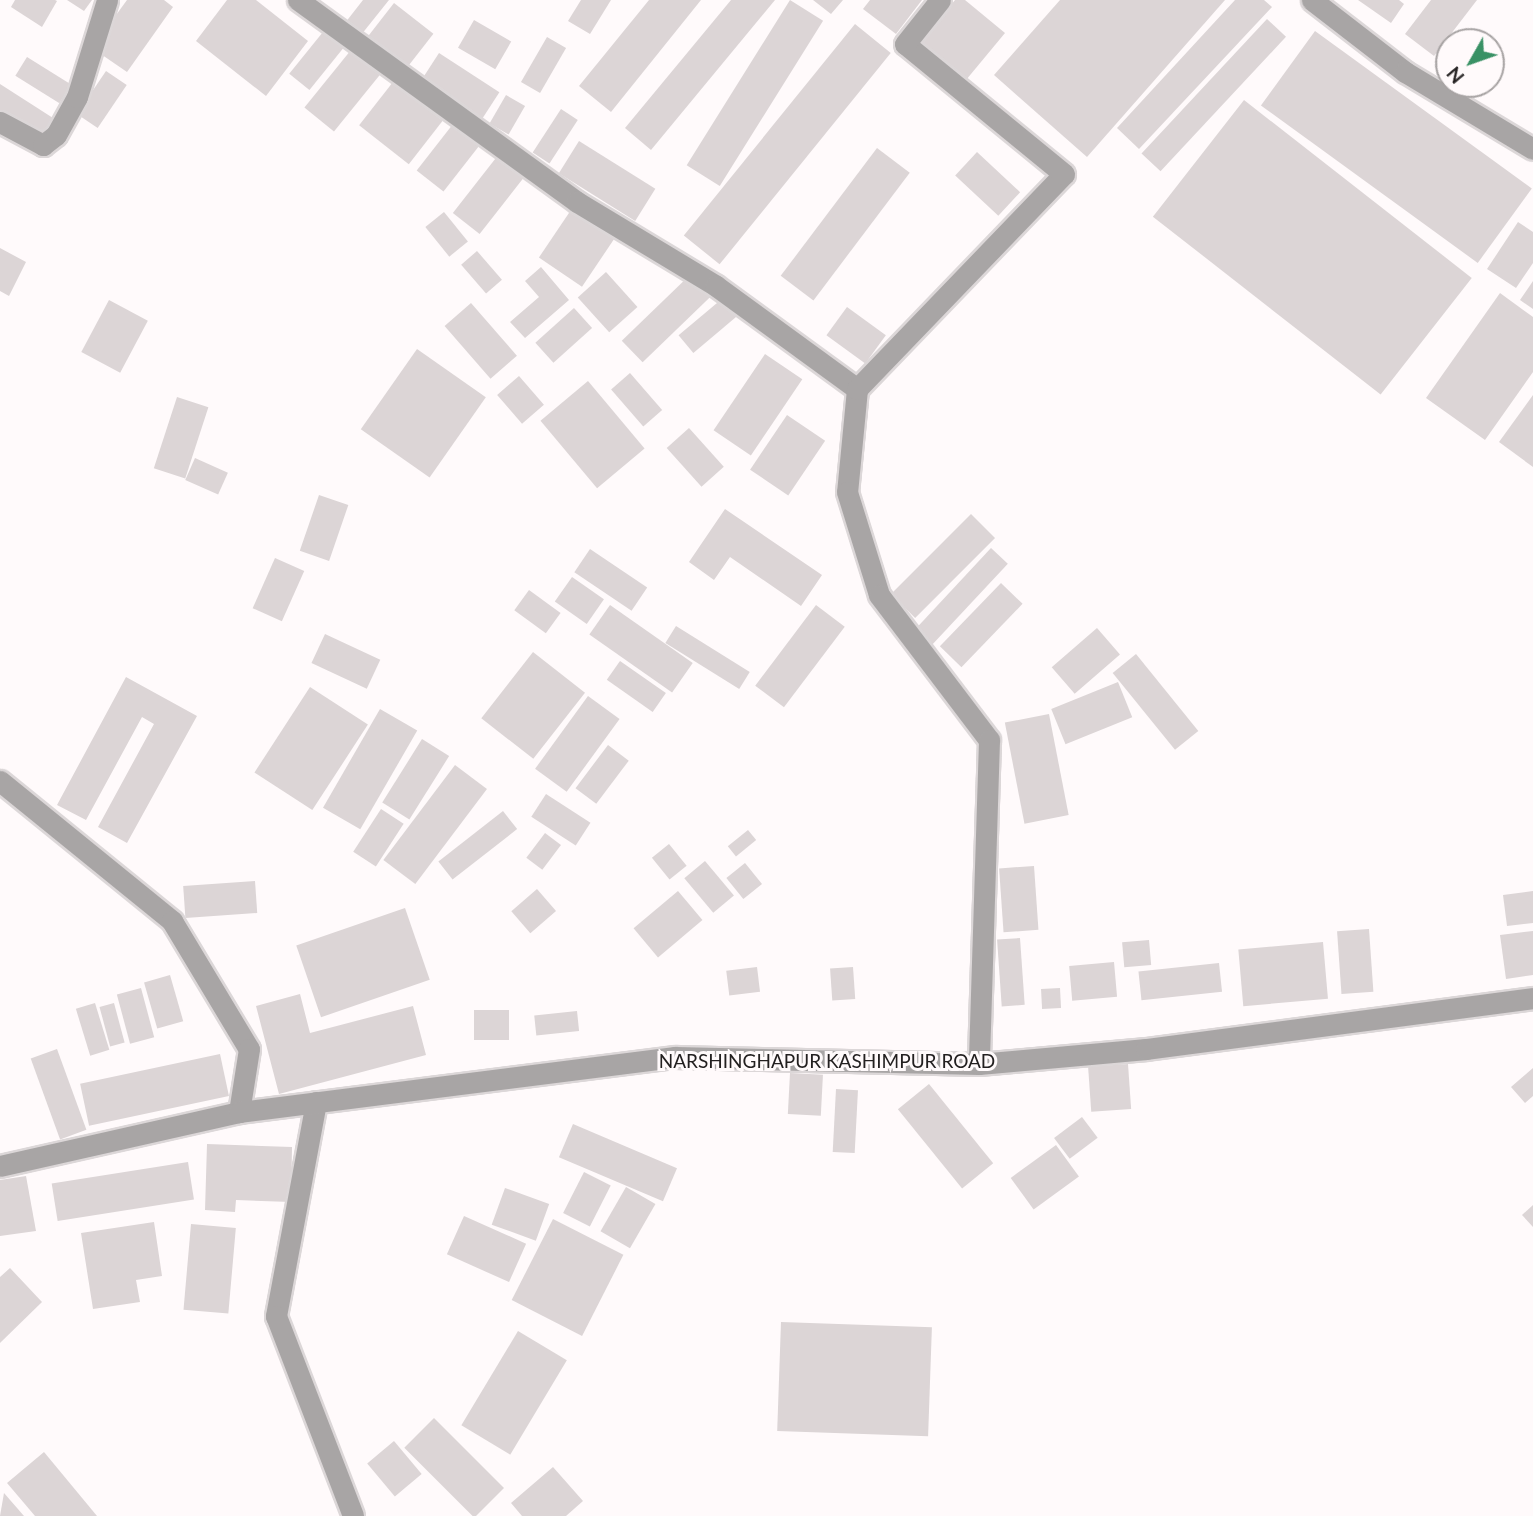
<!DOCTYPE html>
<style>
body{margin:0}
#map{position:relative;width:1533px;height:1516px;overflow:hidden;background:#fffafb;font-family:Lato,sans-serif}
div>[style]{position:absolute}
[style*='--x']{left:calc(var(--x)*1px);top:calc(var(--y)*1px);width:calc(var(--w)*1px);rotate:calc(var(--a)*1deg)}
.building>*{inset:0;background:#dcd5d6;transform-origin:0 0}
.roads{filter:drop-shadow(2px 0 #dcd7d8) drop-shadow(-2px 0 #dcd7d8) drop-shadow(0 2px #dcd7d8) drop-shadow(0 -2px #dcd7d8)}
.minor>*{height:21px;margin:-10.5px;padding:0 10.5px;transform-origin:10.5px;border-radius:10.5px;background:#a8a5a5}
span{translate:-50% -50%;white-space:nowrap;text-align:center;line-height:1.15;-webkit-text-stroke:6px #fffafb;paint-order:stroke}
.street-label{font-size:19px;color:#232020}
.north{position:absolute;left:1435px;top:28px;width:70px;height:70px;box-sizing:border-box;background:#fffafb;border:2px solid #a7a3a3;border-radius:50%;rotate:230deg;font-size:19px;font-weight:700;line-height:28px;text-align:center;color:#232020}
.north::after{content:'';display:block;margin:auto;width:24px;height:32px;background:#399165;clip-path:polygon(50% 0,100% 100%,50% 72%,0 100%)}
</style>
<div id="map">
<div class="building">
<i style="clip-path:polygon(15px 0,55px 0,57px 1px,42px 27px,11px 7px)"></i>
<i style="clip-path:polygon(67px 0,92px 0,84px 11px)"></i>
<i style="clip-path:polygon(127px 0,164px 0,173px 7px,127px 72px,92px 48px)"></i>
<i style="clip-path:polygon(227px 0,256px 0,308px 41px,266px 96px,196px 41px)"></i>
<i style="clip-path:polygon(363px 0,389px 0,361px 35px,345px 23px)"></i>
<i style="clip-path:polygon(581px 0,611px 0,590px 34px,568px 21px)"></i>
<i style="clip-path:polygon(649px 0,701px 0,611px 112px,579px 86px)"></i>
<i style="clip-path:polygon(731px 0,775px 0,651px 150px,625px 128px)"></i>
<i style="left:790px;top:0;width:39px;height:195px;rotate:32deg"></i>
<i style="clip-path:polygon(813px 0,843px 0,831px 14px)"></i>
<i style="clip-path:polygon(870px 0,922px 0,896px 34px,863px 9px)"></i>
<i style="clip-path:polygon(955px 0,965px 0,1005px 33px,966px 80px,920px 43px)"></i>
<i style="clip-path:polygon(1060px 0,1225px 0,1087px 157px,994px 75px)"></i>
<i style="clip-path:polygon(1235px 0,1264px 0,1272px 7px,1139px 149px,1117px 128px)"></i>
<i style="clip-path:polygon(1358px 0,1399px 0,1404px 4px,1391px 23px)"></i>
<i style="clip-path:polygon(1431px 0,1477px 0,1434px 56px,1405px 34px)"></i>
<i style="left:394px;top:3px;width:50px;height:44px;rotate:38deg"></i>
<i style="left:1267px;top:19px;width:26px;height:184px;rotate:43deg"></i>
<i style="left:474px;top:20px;width:43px;height:32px;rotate:30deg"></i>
<i style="left:855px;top:24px;width:46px;height:272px;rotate:39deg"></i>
<i style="left:327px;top:27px;width:26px;height:60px;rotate:39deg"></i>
<i style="left:1315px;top:31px;width:268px;height:92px;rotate:36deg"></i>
<i style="left:547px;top:37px;width:22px;height:52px;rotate:30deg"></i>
<i style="left:351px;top:50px;width:38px;height:74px;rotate:39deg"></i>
<i style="left:439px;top:53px;width:72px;height:33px;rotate:33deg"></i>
<i style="left:27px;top:57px;width:52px;height:22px;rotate:32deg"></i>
<i style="left:106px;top:71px;width:25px;height:52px;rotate:34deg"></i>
<i style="left:393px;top:82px;width:63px;height:55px;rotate:38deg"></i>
<i style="clip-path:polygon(0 84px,53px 118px,42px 136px,0 110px)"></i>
<i style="left:506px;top:95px;width:22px;height:33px;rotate:30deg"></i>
<i style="left:1244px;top:100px;width:289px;height:148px;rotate:38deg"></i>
<i style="left:561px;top:109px;width:20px;height:52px;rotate:33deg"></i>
<i style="left:453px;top:124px;width:34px;height:59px;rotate:38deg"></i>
<i style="left:579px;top:141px;width:90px;height:38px;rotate:32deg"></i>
<i style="left:877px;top:148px;width:41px;height:160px;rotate:37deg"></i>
<i style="left:977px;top:152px;width:59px;height:32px;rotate:43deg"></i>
<i style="left:499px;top:154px;width:34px;height:75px;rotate:38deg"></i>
<i style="left:573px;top:207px;width:52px;height:61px;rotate:34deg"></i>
<i style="left:444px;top:212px;width:38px;height:24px;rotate:51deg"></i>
<i style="clip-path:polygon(1518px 222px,1533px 232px,1533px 263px,1516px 288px,1487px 269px)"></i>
<i style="clip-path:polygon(0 248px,26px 262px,9px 296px,0 291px)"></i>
<i style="left:477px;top:251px;width:38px;height:21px;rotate:49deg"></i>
<i style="clip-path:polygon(541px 267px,569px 300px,525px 338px,510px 322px,539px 297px,525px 281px)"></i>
<i style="left:606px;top:272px;width:47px;height:38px;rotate:48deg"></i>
<i style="left:693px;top:272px;width:30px;height:99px;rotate:46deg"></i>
<i style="clip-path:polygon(1533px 281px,1533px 309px,1520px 300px)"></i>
<i style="clip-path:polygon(1500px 293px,1533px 317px,1533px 372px,1485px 440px,1426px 398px)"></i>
<i style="left:723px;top:298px;width:23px;height:58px;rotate:50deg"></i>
<i style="left:109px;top:300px;width:44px;height:59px;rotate:28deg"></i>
<i style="left:471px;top:303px;width:70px;height:35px;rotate:49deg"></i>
<i style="left:847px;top:307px;width:48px;height:35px;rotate:36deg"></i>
<i style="left:574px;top:308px;width:27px;height:52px;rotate:48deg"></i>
<i style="left:417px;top:349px;width:84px;height:98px;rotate:35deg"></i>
<i style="left:765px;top:354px;width:45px;height:92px;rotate:34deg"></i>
<i style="left:630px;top:373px;width:49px;height:25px;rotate:49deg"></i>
<i style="left:519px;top:376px;width:38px;height:29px;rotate:49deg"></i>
<i style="left:588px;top:381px;width:88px;height:62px;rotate:50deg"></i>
<i style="clip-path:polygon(1533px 395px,1533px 467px,1499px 442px)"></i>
<i style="left:177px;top:397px;width:33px;height:75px;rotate:18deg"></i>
<i style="left:787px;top:415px;width:46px;height:66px;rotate:34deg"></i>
<i style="left:689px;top:428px;width:52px;height:30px;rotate:48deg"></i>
<i style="left:195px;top:458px;width:36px;height:24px;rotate:24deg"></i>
<i style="left:319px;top:495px;width:31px;height:59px;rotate:19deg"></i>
<i style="clip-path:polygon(725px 509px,822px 575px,801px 606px,730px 557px,714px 580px,689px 562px)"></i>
<i style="left:971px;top:514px;width:34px;height:113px;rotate:45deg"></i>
<i style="left:991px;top:548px;width:23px;height:112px;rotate:43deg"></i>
<i style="left:590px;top:549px;width:69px;height:28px;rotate:34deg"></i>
<i style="left:275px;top:558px;width:32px;height:55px;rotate:24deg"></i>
<i style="left:572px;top:577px;width:39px;height:30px;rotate:35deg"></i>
<i style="left:1001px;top:583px;width:30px;height:88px;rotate:44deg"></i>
<i style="left:529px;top:590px;width:39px;height:25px;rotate:36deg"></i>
<i style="left:610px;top:605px;width:101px;height:36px;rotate:35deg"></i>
<i style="left:816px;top:605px;width:36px;height:101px;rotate:37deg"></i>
<i style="left:676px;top:626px;width:87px;height:20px;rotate:32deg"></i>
<i style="left:1097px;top:628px;width:35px;height:60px;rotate:49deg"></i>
<i style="left:325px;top:634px;width:61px;height:32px;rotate:25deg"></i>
<i style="left:533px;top:652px;width:66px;height:84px;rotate:38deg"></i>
<i style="left:1136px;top:654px;width:99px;height:30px;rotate:51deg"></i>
<i style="left:620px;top:661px;width:56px;height:23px;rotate:35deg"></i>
<i style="clip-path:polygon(126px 677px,197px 716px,127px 843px,98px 827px,154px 724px,142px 717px,86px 820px,57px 805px)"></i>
<i style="left:1118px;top:682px;width:38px;height:72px;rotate:68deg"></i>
<i style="left:310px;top:687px;width:69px;height:102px;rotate:33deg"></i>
<i style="left:588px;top:696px;width:39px;height:90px;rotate:36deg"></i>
<i style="left:380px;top:709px;width:43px;height:114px;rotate:30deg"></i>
<i style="left:1049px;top:714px;width:103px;height:45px;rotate:79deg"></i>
<i style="left:422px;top:739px;width:32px;height:75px;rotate:32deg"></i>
<i style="left:608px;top:745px;width:26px;height:54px;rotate:37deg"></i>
<i style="left:455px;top:765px;width:40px;height:119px;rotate:37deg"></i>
<i style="left:546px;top:794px;width:53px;height:27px;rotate:33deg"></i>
<i style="left:381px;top:809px;width:27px;height:51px;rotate:33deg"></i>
<i style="left:503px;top:811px;width:23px;height:82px;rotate:52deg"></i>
<i style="left:748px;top:830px;width:13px;height:26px;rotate:51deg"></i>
<i style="left:545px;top:833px;width:20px;height:31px;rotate:37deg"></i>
<i style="left:669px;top:844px;width:28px;height:22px;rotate:51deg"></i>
<i style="left:705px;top:861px;width:45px;height:27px;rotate:50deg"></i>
<i style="left:745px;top:863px;width:27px;height:24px;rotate:51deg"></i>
<i style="left:1034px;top:866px;width:64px;height:35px;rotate:86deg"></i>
<i style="left:255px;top:881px;width:32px;height:72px;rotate:86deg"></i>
<i style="left:537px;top:889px;width:29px;height:34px;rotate:49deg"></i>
<i style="left:678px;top:891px;width:38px;height:58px;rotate:50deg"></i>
<i style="clip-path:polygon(1533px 891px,1533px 923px,1507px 926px,1503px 895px)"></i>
<i style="left:405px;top:908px;width:76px;height:115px;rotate:71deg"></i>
<i style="left:1369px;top:929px;width:63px;height:32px;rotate:86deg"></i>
<i style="clip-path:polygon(1533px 931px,1533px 975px,1506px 979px,1500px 935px)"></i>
<i style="left:1020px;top:938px;width:67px;height:23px;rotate:86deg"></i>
<i style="left:1149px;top:940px;width:25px;height:27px;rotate:85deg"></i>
<i style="left:1323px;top:942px;width:57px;height:85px;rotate:85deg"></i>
<i style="left:1114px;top:962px;width:35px;height:45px;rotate:85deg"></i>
<i style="left:1219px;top:963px;width:29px;height:81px;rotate:84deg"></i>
<i style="left:757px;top:967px;width:25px;height:31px;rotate:83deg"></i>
<i style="left:853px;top:967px;width:32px;height:23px;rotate:86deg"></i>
<i style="left:170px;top:975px;width:48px;height:27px;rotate:74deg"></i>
<i style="left:141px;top:988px;width:51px;height:25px;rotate:75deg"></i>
<i style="left:1060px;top:988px;width:20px;height:19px;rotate:87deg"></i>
<i style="clip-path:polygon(300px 994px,310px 1033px,413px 1006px,426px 1055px,279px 1094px,256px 1006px)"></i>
<i style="left:95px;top:1003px;width:49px;height:20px;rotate:73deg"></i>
<i style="left:114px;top:1003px;width:41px;height:15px;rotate:75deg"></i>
<i style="left:474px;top:1010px;width:35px;height:30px"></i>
<i style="left:577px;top:1011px;width:20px;height:43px;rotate:84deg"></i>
<i style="left:57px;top:1049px;width:86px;height:28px;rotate:70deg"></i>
<i style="left:220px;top:1054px;width:43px;height:143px;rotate:78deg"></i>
<i style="left:1128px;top:1064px;width:45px;height:40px;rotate:86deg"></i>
<i style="clip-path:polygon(1533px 1068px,1533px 1096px,1525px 1103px,1511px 1087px)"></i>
<i style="left:790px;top:1073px;width:33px;height:41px;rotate:3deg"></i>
<i style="left:929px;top:1084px;width:102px;height:40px;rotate:51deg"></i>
<i style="left:836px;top:1089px;width:22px;height:63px;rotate:3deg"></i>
<i style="left:1082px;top:1117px;width:26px;height:35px;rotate:53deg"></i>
<i style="left:573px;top:1124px;width:113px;height:36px;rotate:23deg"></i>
<i style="clip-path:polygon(207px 1144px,292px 1147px,291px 1202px,236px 1200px,235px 1212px,205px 1210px)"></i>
<i style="left:1056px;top:1145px;width:39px;height:56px;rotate:54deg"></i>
<i style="left:188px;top:1162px;width:38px;height:138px;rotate:81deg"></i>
<i style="left:584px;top:1172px;width:30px;height:46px;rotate:27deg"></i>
<i style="clip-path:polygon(26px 1176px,36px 1231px,0 1236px,0 1180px)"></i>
<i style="left:626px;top:1187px;width:34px;height:51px;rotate:30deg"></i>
<i style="left:505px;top:1188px;width:47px;height:39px;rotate:20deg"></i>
<i style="clip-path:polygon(1533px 1205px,1533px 1227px,1522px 1215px)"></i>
<i style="left:464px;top:1216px;width:68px;height:42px;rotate:24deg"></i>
<i style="left:553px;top:1219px;width:79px;height:91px;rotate:27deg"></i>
<i style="clip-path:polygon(154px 1222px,162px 1276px,136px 1280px,140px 1302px,93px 1309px,81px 1233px)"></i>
<i style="left:191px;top:1224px;width:45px;height:86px;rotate:5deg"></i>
<i style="clip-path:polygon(10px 1268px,42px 1302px,0 1343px,0 1277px)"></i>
<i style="left:781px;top:1322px;width:151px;height:109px;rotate:2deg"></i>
<i style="left:518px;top:1331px;width:57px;height:110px;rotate:31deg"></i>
<i style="left:434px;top:1418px;width:99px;height:42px;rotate:45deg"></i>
<i style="left:394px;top:1441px;width:43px;height:35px;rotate:50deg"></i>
<i style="clip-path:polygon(44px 1452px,97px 1516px,35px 1516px,7px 1483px)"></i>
<i style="clip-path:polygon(553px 1467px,583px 1501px,566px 1516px,522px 1516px,511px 1503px)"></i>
<i style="clip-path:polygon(4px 1493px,24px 1516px,0 1516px)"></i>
</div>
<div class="roads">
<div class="minor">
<i style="--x:298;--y:0;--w:344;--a:35.9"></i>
<i style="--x:577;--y:202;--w:162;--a:31.1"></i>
<i style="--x:716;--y:286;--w:175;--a:36.1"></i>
<i style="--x:857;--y:389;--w:103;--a:95.5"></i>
<i style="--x:847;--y:492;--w:108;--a:72.7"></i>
<i style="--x:879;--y:595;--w:182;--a:52.8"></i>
<i style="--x:989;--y:740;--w:324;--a:91.8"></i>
<i style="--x:1312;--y:0;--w:118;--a:37.7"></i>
<i style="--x:1405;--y:72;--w:149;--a:31"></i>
<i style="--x:0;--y:122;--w:49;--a:28.1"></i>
<i style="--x:43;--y:145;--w:16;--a:-38"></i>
<i style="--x:56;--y:135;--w:43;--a:-61.1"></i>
<i style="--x:77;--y:97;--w:102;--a:-72.8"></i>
<i style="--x:857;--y:389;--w:298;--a:-46.1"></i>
<i style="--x:1064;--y:174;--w:205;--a:-140.7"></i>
<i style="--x:905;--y:44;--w:56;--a:-51.5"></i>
<i style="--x:0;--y:781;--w:222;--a:39.1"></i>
<i style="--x:172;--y:921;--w:149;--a:59"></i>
<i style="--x:249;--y:1049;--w:64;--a:99"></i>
<i style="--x:316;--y:1102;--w:218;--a:100.6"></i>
<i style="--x:276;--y:1316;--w:214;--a:68.9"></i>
<i style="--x:0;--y:1166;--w:245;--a:-12.7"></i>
<i style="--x:239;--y:1112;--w:439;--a:-7.2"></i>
<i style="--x:675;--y:1057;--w:304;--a:1.3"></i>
<i style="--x:979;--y:1064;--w:168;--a:-5.1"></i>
<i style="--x:1146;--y:1049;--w:390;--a:-7.5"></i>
</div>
</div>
<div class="street-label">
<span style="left:827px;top:1061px">NARSHINGHAPUR KASHIMPUR ROAD</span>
</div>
<div class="north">N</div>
</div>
